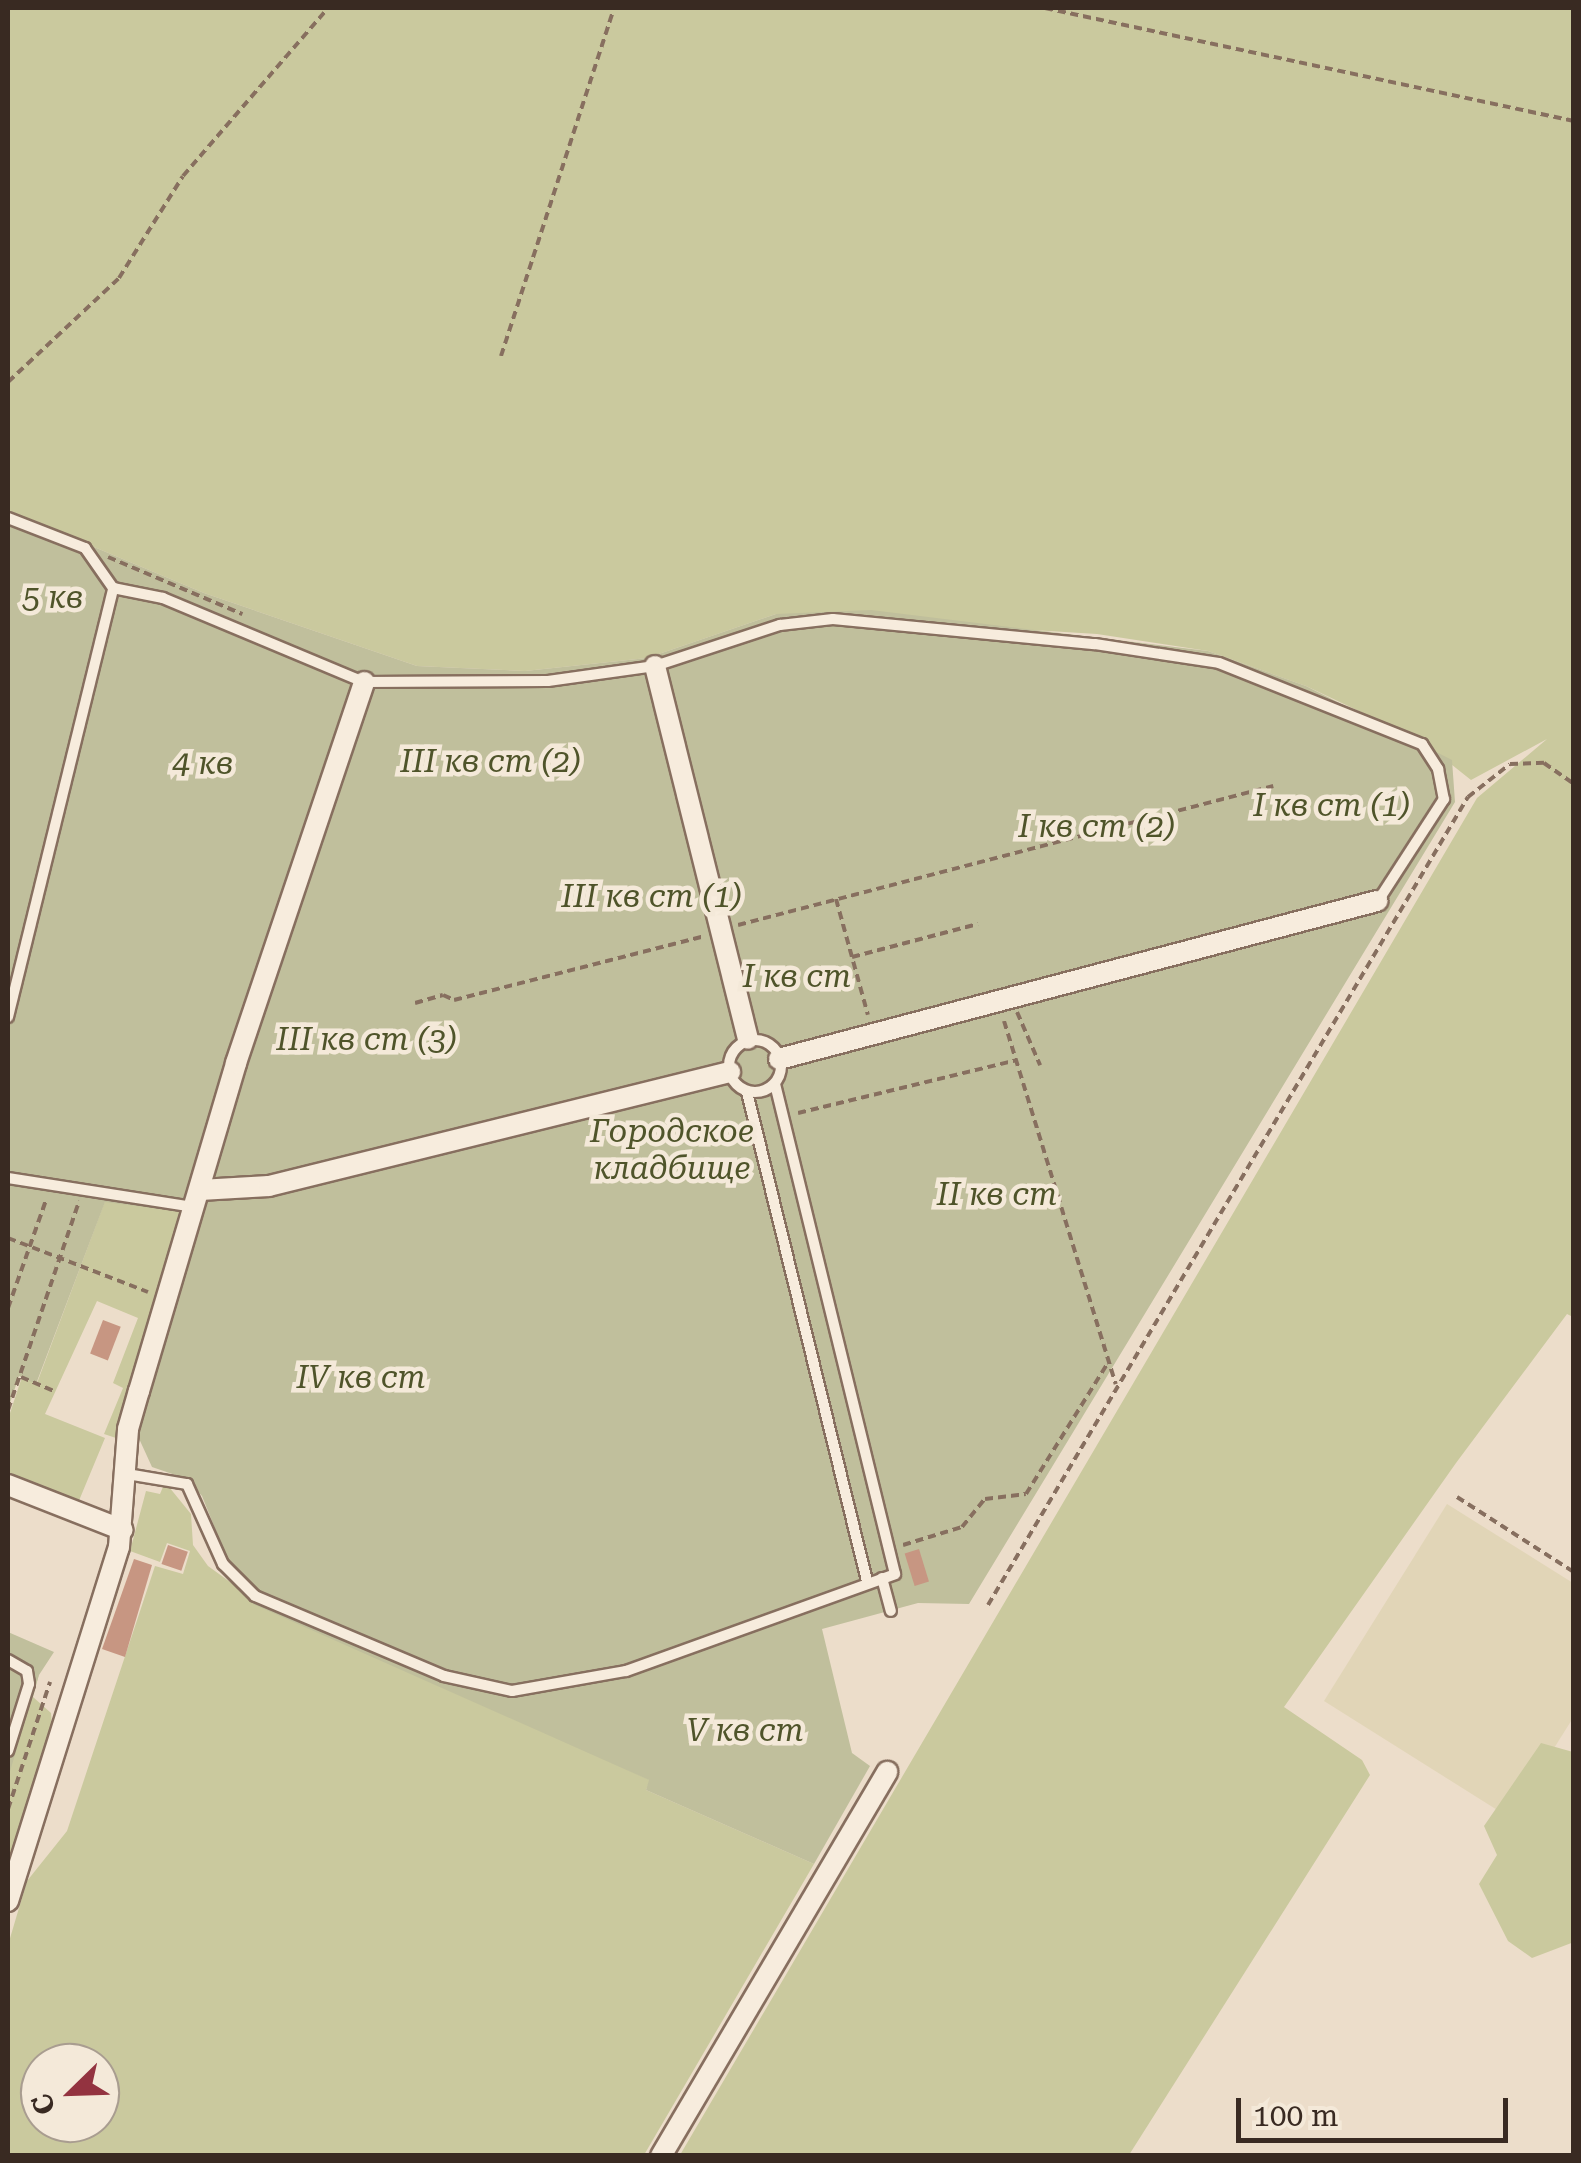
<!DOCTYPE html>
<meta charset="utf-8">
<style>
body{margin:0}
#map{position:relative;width:1581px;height:2163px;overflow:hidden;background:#ecddca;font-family:"Roboto Serif",serif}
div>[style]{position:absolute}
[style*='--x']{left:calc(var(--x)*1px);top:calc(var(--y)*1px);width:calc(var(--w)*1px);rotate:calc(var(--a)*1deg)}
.farmland>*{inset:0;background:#e1d5b7}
.green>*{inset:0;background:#cac99e}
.cemetery>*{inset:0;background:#c0bf9c}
.building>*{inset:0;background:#c79682;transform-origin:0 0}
.path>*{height:4px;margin-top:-2px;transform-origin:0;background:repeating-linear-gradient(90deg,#876f5f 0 8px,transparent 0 13px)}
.roads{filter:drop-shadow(2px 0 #876f5f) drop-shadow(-2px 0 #876f5f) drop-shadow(0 2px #876f5f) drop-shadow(0 -2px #876f5f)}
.service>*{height:10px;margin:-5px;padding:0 5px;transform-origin:5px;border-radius:5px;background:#f7ecdd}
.service>.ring{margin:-5px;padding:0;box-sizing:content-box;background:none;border:10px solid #f7ecdd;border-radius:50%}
.minor>*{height:20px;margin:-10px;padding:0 10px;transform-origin:10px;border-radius:10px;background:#f7ecdd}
span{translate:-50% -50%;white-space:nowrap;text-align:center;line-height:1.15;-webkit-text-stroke:9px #f4e9d9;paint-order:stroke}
.park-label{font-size:32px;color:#4f542a;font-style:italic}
.frame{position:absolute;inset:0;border:10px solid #392a22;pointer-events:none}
.north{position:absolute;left:20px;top:2043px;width:100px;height:100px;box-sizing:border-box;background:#f4e9d9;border:2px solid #a99d90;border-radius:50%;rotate:247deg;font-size:28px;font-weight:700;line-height:40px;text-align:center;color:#392a22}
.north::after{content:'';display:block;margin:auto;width:35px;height:45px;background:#933340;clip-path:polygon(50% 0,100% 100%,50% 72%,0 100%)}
.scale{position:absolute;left:1236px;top:2098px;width:272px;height:45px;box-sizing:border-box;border:5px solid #392a22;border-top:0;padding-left:12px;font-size:30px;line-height:35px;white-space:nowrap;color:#392a22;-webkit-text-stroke:8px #f4e9d9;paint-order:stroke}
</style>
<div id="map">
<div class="farmland">
<i style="clip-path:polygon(1447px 1504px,1573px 1583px,1573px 1718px,1510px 1818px,1324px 1701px)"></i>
</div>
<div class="green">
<i style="clip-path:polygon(8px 8px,1573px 8px,1573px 1317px,1567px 1314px,1456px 1463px,1284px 1707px,1362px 1760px,1370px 1775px,1129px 2155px,680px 2155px,1477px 798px,1547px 739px,1471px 780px,1422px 741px,1306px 686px,1208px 651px,1097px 634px,776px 614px,647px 658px,525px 671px,417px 666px,204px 593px,8px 511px)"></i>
<i style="clip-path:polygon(105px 1201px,185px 1212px,116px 1438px,104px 1434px,123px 1388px,113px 1383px,138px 1318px,97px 1301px,45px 1414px,105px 1438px,78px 1503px,8px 1478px,8px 1419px,22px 1377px,37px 1383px)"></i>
<i style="clip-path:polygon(evenodd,165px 1482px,191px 1514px,193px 1545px,208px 1566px,255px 1600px,650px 1780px,646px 1790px,814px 1864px,644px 2155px,8px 2156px,8px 1945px,27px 1881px,67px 1831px,155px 1566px,183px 1574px,190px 1551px,167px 1543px,160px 1562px,130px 1551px,146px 1491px,160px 1494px,165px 1482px,40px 2063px,100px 2063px,100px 2123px,40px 2123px,40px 2063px)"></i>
<i style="clip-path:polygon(39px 1674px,33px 1697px,51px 1713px,52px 1725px,8px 1873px,8px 1751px)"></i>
<i style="clip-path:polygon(1541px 1743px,1573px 1752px,1574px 1942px,1532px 1958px,1508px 1941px,1479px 1884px,1497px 1855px,1484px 1826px)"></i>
</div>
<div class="cemetery">
<i style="clip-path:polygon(8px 511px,204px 593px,417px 666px,525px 671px,647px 658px,776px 614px,871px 610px,1208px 651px,1306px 686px,1452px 760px,1455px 802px,969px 1604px,918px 1603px,822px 1629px,852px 1753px,870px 1766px,814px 1864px,646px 1790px,649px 1780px,253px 1604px,257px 1594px,230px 1566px,202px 1496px,187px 1479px,152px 1467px,136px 1432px,184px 1212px,105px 1202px,36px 1384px,19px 1376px,8px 1409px)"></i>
<i style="clip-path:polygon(8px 1632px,54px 1652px,39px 1675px,8px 1778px)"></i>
</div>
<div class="building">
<i style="left:103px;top:1320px;width:19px;height:36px;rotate:21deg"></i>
<i style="left:168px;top:1545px;width:21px;height:20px;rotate:19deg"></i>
<i style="left:919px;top:1549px;width:34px;height:15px;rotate:73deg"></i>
<i style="clip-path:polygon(134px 1559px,152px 1565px,125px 1657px,102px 1649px)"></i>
</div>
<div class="path">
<i style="--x:1045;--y:8;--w:541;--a:12.06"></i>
<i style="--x:501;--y:356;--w:366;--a:-72"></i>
<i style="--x:8;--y:382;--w:152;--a:-43.1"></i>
<i style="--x:119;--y:278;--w:120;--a:-57.9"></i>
<i style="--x:183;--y:176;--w:222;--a:-49.2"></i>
<i style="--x:108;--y:557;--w:146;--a:23"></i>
<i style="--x:836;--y:899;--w:120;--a:74.6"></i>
<i style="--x:738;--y:925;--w:553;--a:-14.56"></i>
<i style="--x:852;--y:957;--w:130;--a:-14.7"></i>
<i style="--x:415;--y:1003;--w:29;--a:-16"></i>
<i style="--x:443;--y:995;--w:12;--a:24"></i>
<i style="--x:454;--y:1000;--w:259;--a:-14.3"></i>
<i style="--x:1017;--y:1012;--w:58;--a:66.5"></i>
<i style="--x:1004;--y:1021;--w:380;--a:72.9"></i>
<i style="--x:798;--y:1113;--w:225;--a:-13.6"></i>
<i style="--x:8;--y:1238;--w:150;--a:21.1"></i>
<i style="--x:8;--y:1308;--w:114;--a:-70.6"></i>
<i style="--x:21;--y:1377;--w:36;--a:23"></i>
<i style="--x:8;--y:1410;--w:221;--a:-71.2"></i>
<i style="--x:1457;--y:1497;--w:139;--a:32.7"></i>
<i style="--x:903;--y:1545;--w:62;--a:-17"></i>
<i style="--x:962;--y:1527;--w:36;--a:-51"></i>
<i style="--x:985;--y:1499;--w:41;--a:-7"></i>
<i style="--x:1026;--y:1494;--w:155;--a:-58"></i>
<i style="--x:988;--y:1605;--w:940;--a:-59.29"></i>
<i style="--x:1468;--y:797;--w:53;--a:-38.2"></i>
<i style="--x:1510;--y:764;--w:34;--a:-2"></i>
<i style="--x:1544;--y:763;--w:37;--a:35"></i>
<i style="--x:8;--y:1809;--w:134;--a:-71.7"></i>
</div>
<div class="roads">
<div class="service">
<i style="--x:8;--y:518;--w:83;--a:21.3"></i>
<i style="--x:85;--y:548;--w:49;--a:55"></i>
<i style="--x:113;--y:588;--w:51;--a:11.3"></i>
<i style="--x:163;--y:598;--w:218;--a:22.7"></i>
<i style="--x:364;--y:682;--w:184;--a:-0.3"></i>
<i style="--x:548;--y:681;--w:108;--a:-8"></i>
<i style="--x:655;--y:666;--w:132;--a:-18.2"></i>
<i style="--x:780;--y:625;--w:53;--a:-6.5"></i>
<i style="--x:833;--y:619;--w:263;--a:5.5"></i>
<i style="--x:1095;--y:644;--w:125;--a:8.7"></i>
<i style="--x:1219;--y:663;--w:219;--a:21.8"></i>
<i style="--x:1422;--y:744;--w:30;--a:57"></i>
<i style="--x:1438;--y:769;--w:31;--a:79"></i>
<i style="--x:1444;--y:799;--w:121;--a:122.9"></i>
<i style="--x:8;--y:1017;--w:442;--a:-76.2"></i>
<i class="ring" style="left:729px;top:1040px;width:42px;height:42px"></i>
<i style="--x:747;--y:1092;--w:504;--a:76.21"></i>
<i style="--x:8;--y:1178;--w:187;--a:8.9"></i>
<i style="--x:127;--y:1474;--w:61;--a:9.5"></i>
<i style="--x:187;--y:1484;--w:88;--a:65.8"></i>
<i style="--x:223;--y:1564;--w:45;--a:45"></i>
<i style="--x:255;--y:1596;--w:205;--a:22.9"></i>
<i style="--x:444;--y:1676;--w:70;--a:12.4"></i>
<i style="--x:512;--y:1691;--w:116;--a:-10"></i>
<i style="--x:626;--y:1671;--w:286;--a:-19.8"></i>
<i style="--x:895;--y:1574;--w:504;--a:-103.76"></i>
<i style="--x:882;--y:1578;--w:34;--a:75"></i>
<i style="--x:8;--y:1660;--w:22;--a:30"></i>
<i style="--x:27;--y:1671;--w:13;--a:81"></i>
<i style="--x:29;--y:1684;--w:70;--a:107.4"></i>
</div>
<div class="minor">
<i style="--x:655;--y:666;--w:384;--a:76"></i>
<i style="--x:779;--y:1059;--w:619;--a:-14.8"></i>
<i style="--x:200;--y:1190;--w:69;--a:-3.3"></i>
<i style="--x:269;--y:1186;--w:475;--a:-13.9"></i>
<i style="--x:8;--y:1485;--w:123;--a:21.4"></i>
<i style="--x:8;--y:1901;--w:371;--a:-72.6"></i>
<i style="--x:119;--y:1547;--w:118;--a:-85.6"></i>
<i style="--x:128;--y:1429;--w:40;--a:-74"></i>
<i style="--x:139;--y:1391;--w:342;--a:-73.5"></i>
<i style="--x:236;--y:1063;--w:402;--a:-71.4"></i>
<i style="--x:661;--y:2156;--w:446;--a:-59.5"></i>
</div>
</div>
<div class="park-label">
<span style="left:53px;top:597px">5 кв</span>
<span style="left:491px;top:761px">III кв ст (2)</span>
<span style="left:203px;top:763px">4 кв</span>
<span style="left:1332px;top:805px">I кв ст (1)</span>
<span style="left:1097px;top:826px">I кв ст (2)</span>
<span style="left:652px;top:896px">III кв ст (1)</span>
<span style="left:797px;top:976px">I кв ст</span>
<span style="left:367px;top:1039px">III кв ст (3)</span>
<span style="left:672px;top:1150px">Городское<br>кладбище</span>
<span style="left:997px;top:1194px">II кв ст</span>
<span style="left:361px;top:1377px">IV кв ст</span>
<span style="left:745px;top:1730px">V кв ст</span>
</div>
<div class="frame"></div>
<div class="north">С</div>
<div class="scale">100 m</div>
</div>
